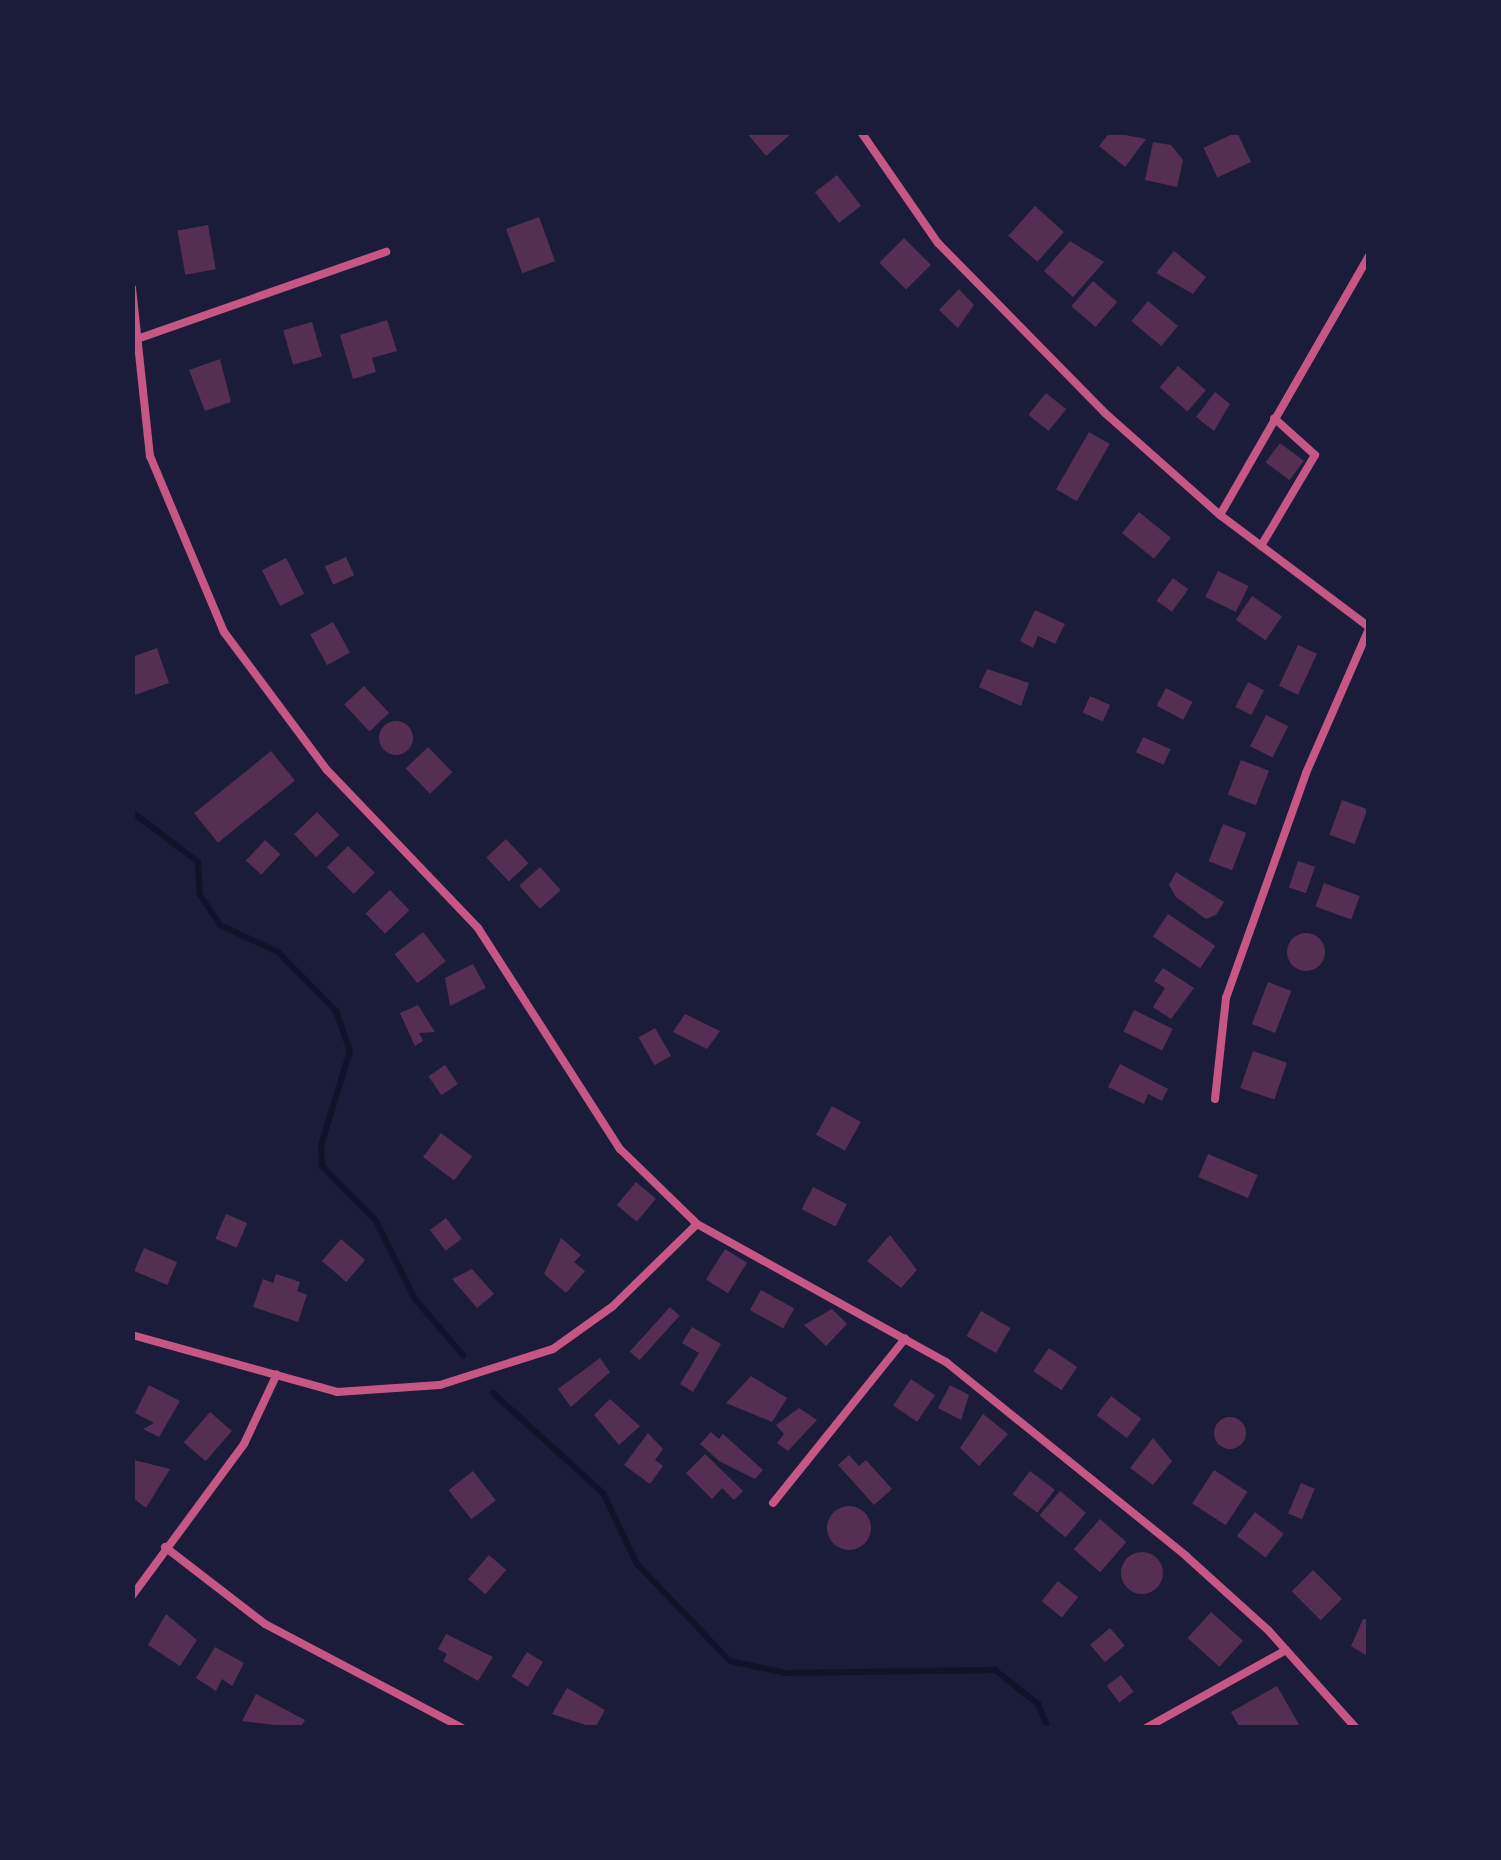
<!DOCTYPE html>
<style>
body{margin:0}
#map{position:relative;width:1501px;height:1860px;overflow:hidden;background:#1b1b3a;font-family:"Roboto Serif",serif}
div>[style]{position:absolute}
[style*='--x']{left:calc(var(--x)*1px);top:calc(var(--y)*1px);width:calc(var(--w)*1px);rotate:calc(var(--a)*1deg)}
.stream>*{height:6px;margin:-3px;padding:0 3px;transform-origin:3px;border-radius:3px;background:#12122b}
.building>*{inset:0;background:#542f53;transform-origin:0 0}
.round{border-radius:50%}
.minor>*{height:8px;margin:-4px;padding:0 4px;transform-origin:4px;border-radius:4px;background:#c65784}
span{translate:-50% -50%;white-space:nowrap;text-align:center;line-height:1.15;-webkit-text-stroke:12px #1b1b3a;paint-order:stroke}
.frame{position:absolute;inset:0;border:135px solid #1b1b3a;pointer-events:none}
</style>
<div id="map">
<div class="stream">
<i style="--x:132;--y:812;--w:83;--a:37.1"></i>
<i style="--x:198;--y:862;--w:33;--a:87"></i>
<i style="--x:200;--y:895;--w:36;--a:56"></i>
<i style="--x:220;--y:925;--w:64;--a:25"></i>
<i style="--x:278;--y:952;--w:83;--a:45.5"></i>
<i style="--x:336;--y:1011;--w:42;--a:70.7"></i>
<i style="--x:350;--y:1051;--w:98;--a:107.1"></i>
<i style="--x:321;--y:1145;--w:21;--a:87"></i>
<i style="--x:322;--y:1166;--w:77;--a:45.5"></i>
<i style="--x:376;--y:1221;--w:87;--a:63.4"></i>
<i style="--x:415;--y:1299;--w:74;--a:49.4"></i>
<i style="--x:493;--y:1393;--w:149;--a:42.3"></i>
<i style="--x:603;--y:1493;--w:79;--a:64.4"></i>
<i style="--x:637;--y:1564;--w:134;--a:46.2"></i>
<i style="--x:730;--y:1661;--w:56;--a:12.3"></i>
<i style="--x:785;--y:1673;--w:210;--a:-0.8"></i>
<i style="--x:995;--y:1670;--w:55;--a:38.3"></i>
<i style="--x:1038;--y:1704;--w:26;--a:67"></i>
</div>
<div class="building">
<i style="clip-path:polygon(746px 132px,793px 132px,766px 156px)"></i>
<i style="clip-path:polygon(1110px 132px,1146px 139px,1125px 167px,1099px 146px)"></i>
<i style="left:1237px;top:132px;width:33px;height:37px;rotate:65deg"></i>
<i style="clip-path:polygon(1153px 142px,1171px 145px,1183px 160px,1177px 187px,1145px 180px)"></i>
<i style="left:837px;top:175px;width:39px;height:28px;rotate:52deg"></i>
<i style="left:1035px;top:206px;width:39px;height:40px;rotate:42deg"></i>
<i style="left:539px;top:217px;width:47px;height:35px;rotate:70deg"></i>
<i style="left:208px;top:225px;width:45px;height:31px;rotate:80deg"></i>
<i style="left:904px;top:238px;width:38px;height:35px;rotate:45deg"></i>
<i style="clip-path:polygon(1070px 241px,1104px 262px,1073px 297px,1044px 271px)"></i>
<i style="clip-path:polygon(1174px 251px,1206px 277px,1193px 294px,1156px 273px)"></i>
<i style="left:1093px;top:281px;width:32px;height:33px;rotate:41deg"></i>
<i style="clip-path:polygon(959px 289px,974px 305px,958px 328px,939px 310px)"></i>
<i style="left:1148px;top:301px;width:39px;height:26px;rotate:40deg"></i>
<i style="clip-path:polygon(387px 320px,397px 351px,372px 358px,376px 372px,353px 379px,340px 335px)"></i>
<i style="left:312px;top:322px;width:36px;height:30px;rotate:74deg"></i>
<i style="clip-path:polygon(220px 359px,231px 402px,205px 411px,189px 370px)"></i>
<i style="left:1178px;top:366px;width:37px;height:28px;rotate:41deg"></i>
<i style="clip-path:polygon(1215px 392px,1230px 404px,1214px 431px,1196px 417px)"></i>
<i style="left:1046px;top:393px;width:26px;height:28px;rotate:39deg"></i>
<i style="left:1089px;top:432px;width:24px;height:66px;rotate:30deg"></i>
<i style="left:1280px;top:443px;width:30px;height:24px;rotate:37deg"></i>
<i style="left:1139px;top:512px;width:41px;height:27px;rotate:39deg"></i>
<i style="left:346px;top:557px;width:20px;height:23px;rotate:66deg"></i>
<i style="left:286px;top:558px;width:40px;height:27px;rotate:63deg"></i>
<i style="left:1218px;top:571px;width:34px;height:29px;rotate:26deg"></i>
<i style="left:1173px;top:578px;width:19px;height:28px;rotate:36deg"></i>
<i style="left:1252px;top:596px;width:36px;height:29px;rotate:34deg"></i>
<i style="clip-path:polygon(1035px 610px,1065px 624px,1055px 644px,1038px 636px,1033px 648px,1020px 641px)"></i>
<i style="left:333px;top:622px;width:35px;height:26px;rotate:61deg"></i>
<i style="left:1298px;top:645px;width:21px;height:45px;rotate:25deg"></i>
<i style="clip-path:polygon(157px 648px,169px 683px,132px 696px,132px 657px)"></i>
<i style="clip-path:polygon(987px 669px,1029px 683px,1021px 706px,979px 687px)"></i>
<i style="left:1248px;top:682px;width:18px;height:28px;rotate:27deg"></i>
<i style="left:364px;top:686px;width:37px;height:27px;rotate:47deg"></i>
<i style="left:1166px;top:688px;width:30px;height:20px;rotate:28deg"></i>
<i style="left:1090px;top:696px;width:22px;height:18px;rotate:24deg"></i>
<i style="left:1266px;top:715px;width:25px;height:35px;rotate:27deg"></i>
<i class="round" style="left:379px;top:721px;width:34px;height:34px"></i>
<i style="left:1143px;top:737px;width:30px;height:17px;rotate:24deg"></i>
<i style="left:428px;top:747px;width:35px;height:31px;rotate:46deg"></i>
<i style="left:271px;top:751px;width:38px;height:99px;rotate:51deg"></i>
<i style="left:1241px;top:760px;width:30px;height:37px;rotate:21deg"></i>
<i style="left:1342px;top:800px;width:27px;height:37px;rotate:20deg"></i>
<i style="left:317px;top:812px;width:32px;height:32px;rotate:46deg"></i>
<i style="left:1223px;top:824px;width:25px;height:40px;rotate:21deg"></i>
<i style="left:506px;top:839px;width:33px;height:27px;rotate:47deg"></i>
<i style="left:265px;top:840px;width:21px;height:28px;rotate:43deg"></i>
<i style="left:348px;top:846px;width:38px;height:30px;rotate:45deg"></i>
<i style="left:1298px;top:861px;width:18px;height:28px;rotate:19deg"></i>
<i style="left:540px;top:867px;width:31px;height:28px;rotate:48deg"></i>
<i style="clip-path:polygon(1176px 872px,1224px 902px,1216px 915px,1206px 919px,1176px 897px,1169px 885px)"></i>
<i style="left:1324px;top:883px;width:38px;height:25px;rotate:20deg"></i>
<i style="left:390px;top:890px;width:28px;height:34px;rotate:46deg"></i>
<i style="left:1168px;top:914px;width:57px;height:27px;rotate:34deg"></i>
<i style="left:423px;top:932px;width:37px;height:36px;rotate:52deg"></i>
<i class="round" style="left:1287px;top:933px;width:38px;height:38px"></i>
<i style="clip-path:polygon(473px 964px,486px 988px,450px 1006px,445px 978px)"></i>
<i style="clip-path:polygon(1163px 968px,1194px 988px,1171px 1019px,1153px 1007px,1165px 988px,1154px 981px)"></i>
<i style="left:1268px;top:982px;width:25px;height:45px;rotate:21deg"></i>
<i style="clip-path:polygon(418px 1005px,435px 1032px,419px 1033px,423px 1041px,415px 1046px,400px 1013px)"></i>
<i style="left:1134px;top:1010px;width:43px;height:24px;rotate:26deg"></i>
<i style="clip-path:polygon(685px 1014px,720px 1031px,707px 1049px,673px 1032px)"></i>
<i style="left:655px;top:1028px;width:32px;height:19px;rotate:60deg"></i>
<i style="left:1253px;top:1051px;width:36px;height:39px;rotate:19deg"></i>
<i style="clip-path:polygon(1120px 1064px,1168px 1089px,1162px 1101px,1148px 1094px,1144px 1104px,1108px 1087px)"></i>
<i style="left:445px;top:1065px;width:23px;height:20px;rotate:56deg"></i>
<i style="left:832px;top:1106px;width:33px;height:33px;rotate:29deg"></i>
<i style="left:441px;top:1133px;width:39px;height:30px;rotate:37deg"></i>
<i style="left:1208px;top:1154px;width:54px;height:25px;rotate:23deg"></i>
<i style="left:636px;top:1182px;width:26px;height:30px;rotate:40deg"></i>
<i style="left:813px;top:1187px;width:38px;height:25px;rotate:27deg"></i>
<i style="left:226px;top:1214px;width:23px;height:27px;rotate:23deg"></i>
<i style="left:446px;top:1218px;width:26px;height:20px;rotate:53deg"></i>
<i style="clip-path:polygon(890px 1235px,917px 1270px,901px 1288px,867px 1261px)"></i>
<i style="clip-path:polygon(561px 1238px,581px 1255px,574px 1262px,585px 1271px,566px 1293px,544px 1274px)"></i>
<i style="left:341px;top:1239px;width:32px;height:29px;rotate:41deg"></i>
<i style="left:144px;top:1248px;width:36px;height:25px;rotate:23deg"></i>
<i style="left:725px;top:1249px;width:26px;height:36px;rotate:32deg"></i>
<i style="clip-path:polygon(472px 1269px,494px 1294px,477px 1308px,452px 1279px)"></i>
<i style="clip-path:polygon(276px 1274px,300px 1282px,297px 1291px,307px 1295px,298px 1322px,253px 1307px,263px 1279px,273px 1283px)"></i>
<i style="left:761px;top:1290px;width:38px;height:23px;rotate:29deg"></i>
<i style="left:670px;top:1307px;width:13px;height:60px;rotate:42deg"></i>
<i style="clip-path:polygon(832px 1309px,847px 1324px,826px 1346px,804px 1325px)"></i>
<i style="left:981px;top:1311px;width:34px;height:29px;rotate:30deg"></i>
<i style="clip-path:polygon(692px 1327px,721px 1344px,693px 1392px,680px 1384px,699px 1353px,682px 1343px)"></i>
<i style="left:1049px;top:1348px;width:34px;height:28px;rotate:34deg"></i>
<i style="clip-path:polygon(600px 1358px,610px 1372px,571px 1407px,558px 1389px)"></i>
<i style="clip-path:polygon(751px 1376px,787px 1398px,772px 1422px,726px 1403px)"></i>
<i style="left:911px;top:1379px;width:29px;height:32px;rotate:34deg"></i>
<i style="clip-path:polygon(149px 1385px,180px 1401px,159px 1437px,143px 1429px,154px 1423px,135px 1413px)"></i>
<i style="clip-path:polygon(950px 1385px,969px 1395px,961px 1420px,938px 1408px)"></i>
<i style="left:1111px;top:1396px;width:38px;height:24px;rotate:37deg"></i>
<i style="clip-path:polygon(610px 1399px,640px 1426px,619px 1445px,594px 1415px)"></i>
<i style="clip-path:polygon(799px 1408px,817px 1420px,788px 1451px,777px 1443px,784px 1434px,776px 1425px)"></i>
<i style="left:210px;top:1412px;width:29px;height:40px;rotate:41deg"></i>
<i style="clip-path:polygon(983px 1414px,1008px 1434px,979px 1466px,960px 1448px)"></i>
<i class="round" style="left:1214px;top:1417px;width:32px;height:32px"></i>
<i style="clip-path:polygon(711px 1432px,719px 1439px,723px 1434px,763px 1470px,755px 1479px,719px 1461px,700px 1444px)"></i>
<i style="clip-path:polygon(648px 1433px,663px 1449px,655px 1460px,663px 1466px,650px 1484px,624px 1465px)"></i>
<i style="clip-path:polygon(1153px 1438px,1172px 1461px,1153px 1485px,1130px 1468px)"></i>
<i style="clip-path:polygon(705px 1454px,743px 1491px,734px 1500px,722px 1488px,712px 1499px,686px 1473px)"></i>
<i style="clip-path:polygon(849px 1455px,859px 1466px,866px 1460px,892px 1489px,874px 1505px,838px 1465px)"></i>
<i style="clip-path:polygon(134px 1460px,170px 1469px,146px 1508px,132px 1497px)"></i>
<i style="left:1214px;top:1470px;width:40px;height:40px;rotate:33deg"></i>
<i style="left:473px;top:1471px;width:37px;height:31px;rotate:52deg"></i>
<i style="left:1030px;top:1471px;width:31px;height:29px;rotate:37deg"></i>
<i style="left:1301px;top:1483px;width:15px;height:33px;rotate:23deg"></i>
<i style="left:1060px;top:1491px;width:34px;height:32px;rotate:40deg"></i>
<i class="round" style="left:827px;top:1506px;width:44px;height:44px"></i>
<i style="left:1255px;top:1512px;width:36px;height:30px;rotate:37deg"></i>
<i style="left:1100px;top:1519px;width:35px;height:40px;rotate:41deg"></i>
<i class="round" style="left:1121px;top:1552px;width:42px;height:42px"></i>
<i style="left:489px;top:1555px;width:23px;height:32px;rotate:41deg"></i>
<i style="left:1313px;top:1570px;width:41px;height:30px;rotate:45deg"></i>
<i style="left:1058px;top:1581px;width:26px;height:26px;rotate:39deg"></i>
<i style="left:1211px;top:1612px;width:43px;height:35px;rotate:42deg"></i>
<i style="clip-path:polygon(166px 1614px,197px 1640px,180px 1666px,148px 1645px)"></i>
<i style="clip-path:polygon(1363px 1619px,1369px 1619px,1369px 1657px,1351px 1646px)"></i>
<i style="left:1110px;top:1628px;width:23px;height:26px;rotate:50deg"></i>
<i style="clip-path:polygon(446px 1634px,493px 1657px,478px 1681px,443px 1661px,447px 1654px,438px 1649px)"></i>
<i style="clip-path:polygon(215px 1647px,244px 1663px,232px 1686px,222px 1679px,216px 1691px,196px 1678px)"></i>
<i style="left:527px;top:1652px;width:19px;height:29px;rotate:32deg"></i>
<i style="left:1121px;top:1675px;width:21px;height:18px;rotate:53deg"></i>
<i style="clip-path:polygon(1277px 1686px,1301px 1728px,1240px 1728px,1231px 1712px)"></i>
<i style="clip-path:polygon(567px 1688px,605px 1710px,595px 1728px,552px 1714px)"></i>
<i style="clip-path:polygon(256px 1694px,305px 1720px,300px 1728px,242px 1721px)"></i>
</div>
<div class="minor">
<i style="--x:861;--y:132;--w:135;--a:55.3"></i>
<i style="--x:938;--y:243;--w:238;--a:45.5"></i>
<i style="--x:1105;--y:413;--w:154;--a:41.6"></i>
<i style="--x:1220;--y:515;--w:186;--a:36.9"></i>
<i style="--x:132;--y:288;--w:169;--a:83.9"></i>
<i style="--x:150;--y:456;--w:191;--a:67.2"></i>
<i style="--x:224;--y:632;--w:172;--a:53.3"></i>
<i style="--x:327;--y:770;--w:219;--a:46.3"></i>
<i style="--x:478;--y:928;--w:263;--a:57.3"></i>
<i style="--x:620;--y:1149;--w:107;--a:44.2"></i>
<i style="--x:140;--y:338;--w:261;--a:-19.3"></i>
<i style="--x:1220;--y:515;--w:299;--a:-60.1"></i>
<i style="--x:1261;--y:546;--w:106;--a:-59.3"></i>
<i style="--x:1315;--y:455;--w:55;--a:-137.9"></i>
<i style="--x:1215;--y:1099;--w:102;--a:-83.8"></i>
<i style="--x:1226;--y:998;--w:239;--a:-70.4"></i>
<i style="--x:1306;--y:773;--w:157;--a:-66.4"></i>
<i style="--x:132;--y:1335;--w:213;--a:15.5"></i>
<i style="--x:337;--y:1392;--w:103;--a:-3.9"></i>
<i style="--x:440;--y:1385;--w:119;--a:-17.7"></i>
<i style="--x:553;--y:1349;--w:74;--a:-35.6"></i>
<i style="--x:613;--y:1306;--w:117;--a:-44.3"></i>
<i style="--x:697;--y:1224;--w:285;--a:29"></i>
<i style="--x:946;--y:1362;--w:309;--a:38.9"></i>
<i style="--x:1186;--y:1556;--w:110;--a:42.1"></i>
<i style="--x:1268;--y:1630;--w:132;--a:48.1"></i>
<i style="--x:773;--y:1503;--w:211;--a:-51.2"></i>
<i style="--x:165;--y:1547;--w:126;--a:37.6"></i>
<i style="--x:265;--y:1624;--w:223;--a:27.8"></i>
<i style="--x:132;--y:1596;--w:189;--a:-53.6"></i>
<i style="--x:244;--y:1444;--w:77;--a:-64.8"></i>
<i style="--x:1146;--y:1728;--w:160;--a:-29.1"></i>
</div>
<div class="frame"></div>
</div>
